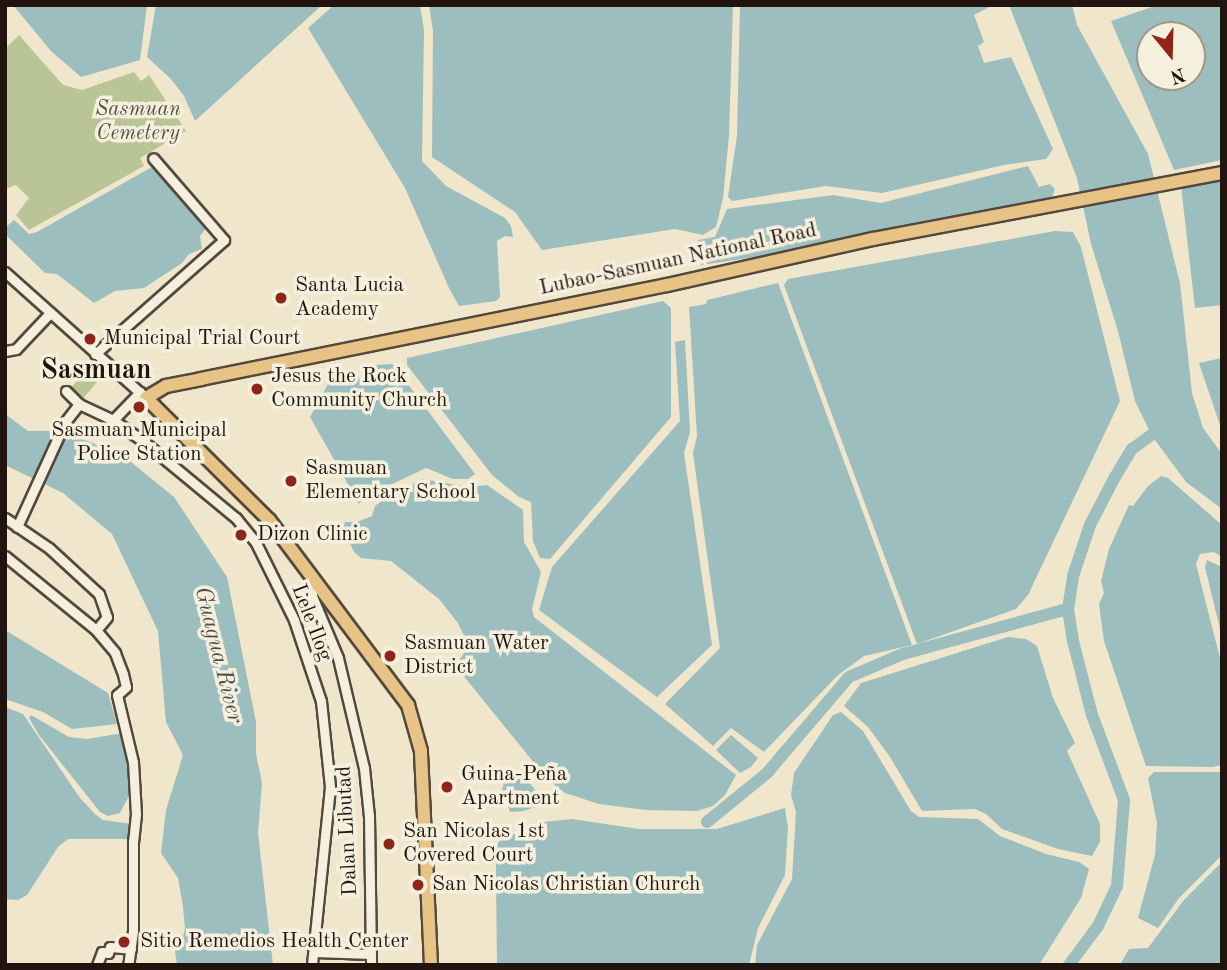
<!DOCTYPE html>
<meta charset="utf-8">
<style>
body{margin:0}
#map{position:relative;width:1227px;height:970px;overflow:hidden;background:#efe6cb;font-family:"Old Standard TT",serif}
div>[style]{position:absolute}
[style*='--x']{left:calc(var(--x)*1px);top:calc(var(--y)*1px);width:calc(var(--w)*1px);rotate:calc(var(--a)*1deg)}
.green>*{inset:0;background:#b9c597;transform-origin:0 0}
.water>*{inset:0;background:#9cbebf}
.river>*{height:12px;margin:-6px;padding:0 6px;transform-origin:6px;border-radius:6px;background:#9cbebf}
.roads{filter:drop-shadow(2px 0 #54483d) drop-shadow(-2px 0 #54483d) drop-shadow(0 2px #54483d) drop-shadow(0 -2px #54483d)}
.minor>*{height:9px;margin:-4.5px;padding:0 4.5px;transform-origin:4.5px;border-radius:4.5px;background:#f5efdd}
.major>*{height:12px;margin:-6px;padding:0 6px;transform-origin:6px;border-radius:6px;background:#e8c386}
.dots>*{width:19px;height:19px;translate:-50% -50%;box-sizing:border-box;border:4px solid #f5efdd;border-radius:50%}
span{translate:-50% -50%;white-space:nowrap;text-align:center;line-height:1.15;-webkit-text-stroke:7px #f5efdd;paint-order:stroke}
.park-label{font-size:21px;color:#56523e;font-style:italic}
.street-label{font-size:21px;color:#21140e}
.poi-label{font-size:21px;color:#21140e}
.left{translate:0 -50%;text-align:left}
.water-label{font-size:23px;color:#4c504c;font-style:italic}
.district-label{font-size:28px;color:#21140e;font-weight:700}
.frame{position:absolute;inset:0;border:7px solid #21140e;pointer-events:none}
.north{position:absolute;left:1136px;top:21px;width:70px;height:70px;box-sizing:border-box;background:#f5efdd;border:2px solid #a0978a;border-radius:50%;rotate:161deg;font-size:19px;font-weight:700;line-height:28px;text-align:center;color:#21140e}
.north::after{content:'';display:block;margin:auto;width:24px;height:32px;background:#8f2418;clip-path:polygon(50% 0,100% 100%,50% 72%,0 100%)}
</style>
<div id="map">
<div class="green">
<i style="clip-path:polygon(19px 35px,63px 85px,82px 90px,134px 72px,141px 81px,149px 75px,186px 131px,140px 158px,144px 166px,29px 230px,16px 215px,29px 198px,16px 185px,5px 189px,5px 49px)"></i>
<i style="left:92px;top:363px;width:16px;height:36px;rotate:40deg"></i>
</div>
<div class="water">
<i style="clip-path:polygon(13px 5px,147px 5px,140px 60px,81px 77px,51px 51px)"></i>
<i style="clip-path:polygon(156px 5px,322px 5px,195px 121px,184px 96px,171px 79px,147px 57px)"></i>
<i style="clip-path:polygon(334px 5px,420px 5px,424px 30px,422px 161px,446px 186px,505px 218px,511px 226px,513px 237px,505px 236px,497px 241px,500px 297px,496px 301px,459px 306px,449px 288px,405px 188px,308px 28px)"></i>
<i style="clip-path:polygon(429px 5px,733px 5px,729px 135px,723px 198px,716px 227px,703px 235px,675px 229px,542px 250px,515px 212px,432px 157px,433px 31px)"></i>
<i style="clip-path:polygon(740px 5px,993px 5px,974px 15px,984px 42px,978px 46px,984px 63px,1011px 57px,1053px 149px,1046px 159px,1004px 165px,882px 193px,826px 186px,732px 201px,728px 197px,737px 136px)"></i>
<i style="clip-path:polygon(1009px 5px,1072px 5px,1077px 25px,1148px 154px,1180px 283px,1192px 393px,1203px 428px,1222px 454px,1222px 509px,1186px 482px,1152px 436px,1135px 401px,1118px 331px,1091px 244px,1077px 178px)"></i>
<i style="clip-path:polygon(evenodd,1158px 5px,1222px 5px,1222px 160px,1174px 170px,1111px 21px,1158px 5px,1150px 35px,1192px 35px,1192px 77px,1150px 77px,1150px 35px)"></i>
<i style="clip-path:polygon(1028px 166px,1039px 187px,1050px 184px,1055px 189px,1052px 197px,762px 256px,701px 265px,698px 240px,715px 237px,727px 209px,833px 195px,881px 203px)"></i>
<i style="clip-path:polygon(152px 167px,207px 227px,200px 236px,202px 249px,189px 254px,182px 263px,144px 288px,115px 291px,94px 303px,57px 274px,45px 273px,6px 235px,5px 228px,14px 220px,29px 234px,37px 232px)"></i>
<i style="clip-path:polygon(1222px 178px,1222px 305px,1195px 308px,1181px 186px)"></i>
<i style="clip-path:polygon(1055px 231px,1073px 232px,1081px 247px,1120px 401px,1028px 595px,1016px 609px,917px 644px,784px 285px,788px 279px)"></i>
<i style="clip-path:polygon(778px 283px,912px 645px,864px 656px,838px 675px,764px 752px,731px 728px,713px 746px,665px 704px,720px 648px,693px 453px,697px 436px,689px 307px,706px 304px,707px 300px)"></i>
<i style="clip-path:polygon(663px 301px,671px 308px,671px 417px,550px 559px,540px 558px,533px 541px,531px 502px,519px 497px,492px 475px,407px 365px,407px 358px)"></i>
<i style="clip-path:polygon(685px 340px,690px 432px,684px 453px,712px 645px,657px 697px,539px 610px,552px 567px,680px 421px,675px 342px)"></i>
<i style="clip-path:polygon(1222px 358px,1222px 431px,1199px 363px)"></i>
<i style="clip-path:polygon(393px 364px,475px 474px,468px 479px,453px 479px,426px 468px,369px 495px,359px 504px,310px 417px,328px 384px,339px 374px,362px 378px,374px 374px,375px 365px)"></i>
<i style="clip-path:polygon(5px 414px,28px 431px,65px 431px,126px 458px,174px 497px,227px 577px,256px 722px,256px 754px,262px 783px,258px 833px,273px 965px,177px 965px,175px 951px,182px 942px,185px 928px,183px 907px,178px 878px,161px 853px,166px 810px,183px 755px,166px 722px,158px 631px,112px 534px,63px 493px,5px 465px)"></i>
<i style="clip-path:polygon(1161px 476px,1168px 478px,1222px 525px,1222px 557px,1214px 552px,1200px 554px,1196px 564px,1222px 666px,1222px 765px,1212px 767px,1146px 766px,1104px 641px,1099px 604px,1104px 593px,1101px 581px,1109px 549px,1129px 505px,1133px 506px,1148px 486px)"></i>
<i style="clip-path:polygon(422px 479px,468px 487px,487px 485px,523px 510px,524px 542px,541px 572px,532px 609px,534px 617px,736px 775px,725px 795px,713px 806px,697px 811px,646px 810px,599px 804px,565px 793px,548px 780px,458px 669px,457px 663px,469px 646px,458px 623px,439px 599px,391px 561px,361px 558px,354px 552px,343px 528px,345px 522px,357px 522px,372px 516px,375px 506px,383px 500px)"></i>
<i style="clip-path:polygon(1207px 560px,1222px 567px,1222px 637px,1205px 567px)"></i>
<i style="clip-path:polygon(5px 630px,108px 693px,117px 724px,72px 729px,43px 712px,5px 699px)"></i>
<i style="clip-path:polygon(1008px 637px,1026px 639px,1037px 646px,1053px 698px,1075px 743px,1067px 751px,1100px 824px,1100px 842px,1092px 856px,1058px 849px,1002px 829px,986px 814px,975px 809px,922px 811px,890px 757px,868px 727px,844px 706px,861px 683px)"></i>
<i style="clip-path:polygon(5px 707px,23px 714px,80px 798px,95px 814px,103px 820px,131px 824px,130px 839px,68px 839px,58px 847px,27px 895px,18px 900px,5px 899px)"></i>
<i style="clip-path:polygon(841px 712px,863px 731px,911px 811px,919px 817px,978px 819px,1000px 836px,1046px 854px,1079px 862px,1089px 869px,1081px 898px,1039px 965px,755px 965px,757px 945px,792px 879px,796px 812px,791px 795px,794px 773px,833px 715px)"></i>
<i style="clip-path:polygon(31px 715px,69px 737px,87px 739px,123px 733px,130px 794px,120px 813px,108px 816px,100px 812px,39px 735px,29px 718px)"></i>
<i style="clip-path:polygon(731px 735px,758px 758px,751px 767px,740px 773px,716px 750px)"></i>
<i style="clip-path:polygon(1154px 772px,1222px 772px,1222px 855px,1179px 898px,1158px 928px,1138px 918px,1155px 855px,1157px 823px,1148px 778px)"></i>
<i style="clip-path:polygon(514px 779px,527px 779px,545px 804px,523px 811px,510px 812px,502px 790px,504px 782px)"></i>
<i style="clip-path:polygon(785px 808px,788px 828px,785px 875px,758px 928px,749px 965px,497px 965px,496px 879px,496px 846px,500px 840px,543px 822px,572px 819px,639px 829px,717px 829px)"></i>
<i style="clip-path:polygon(1222px 862px,1222px 965px,1120px 965px,1129px 949px,1148px 948px,1184px 900px)"></i>
</div>
<div class="river">
<i style="--x:707;--y:822;--w:77;--a:-39.2"></i>
<i style="--x:767;--y:773;--w:126;--a:-49.5"></i>
<i style="--x:849;--y:677;--w:59;--a:-23.1"></i>
<i style="--x:903;--y:654;--w:171;--a:-15.3"></i>
<i style="--x:1069;--y:965;--w:49;--a:-53.4"></i>
<i style="--x:1098;--y:926;--w:44;--a:-64.6"></i>
<i style="--x:1117;--y:886;--w:86;--a:-85.3"></i>
<i style="--x:1124;--y:800;--w:91;--a:-110.6"></i>
<i style="--x:1092;--y:715;--w:76;--a:-104.4"></i>
<i style="--x:1073;--y:641;--w:32;--a:-99"></i>
<i style="--x:1068;--y:609;--w:33;--a:-81"></i>
<i style="--x:1073;--y:576;--w:54;--a:-71.6"></i>
<i style="--x:1090;--y:525;--w:54;--a:-62.5"></i>
<i style="--x:1115;--y:477;--w:33;--a:-59"></i>
<i style="--x:1132;--y:449;--w:37;--a:-36"></i>
</div>
<div class="roads">
<div class="minor">
<i style="--x:5;--y:272;--w:189;--a:41.8"></i>
<i style="--x:5;--y:351;--w:11;--a:-10"></i>
<i style="--x:16;--y:349;--w:50;--a:-46.6"></i>
<i style="--x:95;--y:354;--w:172;--a:-41.5"></i>
<i style="--x:224;--y:240;--w:108;--a:-130.9"></i>
<i style="--x:66;--y:391;--w:18;--a:45"></i>
<i style="--x:79;--y:404;--w:38;--a:25"></i>
<i style="--x:113;--y:420;--w:38;--a:35"></i>
<i style="--x:144;--y:442;--w:119;--a:39.6"></i>
<i style="--x:236;--y:518;--w:32;--a:51"></i>
<i style="--x:256;--y:543;--w:86;--a:63.7"></i>
<i style="--x:294;--y:620;--w:85;--a:71.6"></i>
<i style="--x:321;--y:701;--w:86;--a:84"></i>
<i style="--x:330;--y:787;--w:179;--a:95.8"></i>
<i style="--x:113;--y:420;--w:39;--a:-46"></i>
<i style="--x:5;--y:518;--w:53;--a:34.3"></i>
<i style="--x:49;--y:548;--w:68;--a:42.6"></i>
<i style="--x:99;--y:594;--w:24;--a:71"></i>
<i style="--x:107;--y:617;--w:17;--a:130"></i>
<i style="--x:17;--y:527;--w:115;--a:-65.4"></i>
<i style="--x:65;--y:422;--w:23;--a:-52"></i>
<i style="--x:5;--y:556;--w:117;--a:39.1"></i>
<i style="--x:96;--y:630;--w:30;--a:50"></i>
<i style="--x:115;--y:653;--w:22;--a:69"></i>
<i style="--x:123;--y:674;--w:13;--a:77"></i>
<i style="--x:126;--y:687;--w:12;--a:138"></i>
<i style="--x:117;--y:695;--w:69;--a:76.6"></i>
<i style="--x:133;--y:762;--w:52;--a:86.7"></i>
<i style="--x:136;--y:814;--w:27;--a:96"></i>
<i style="--x:133;--y:841;--w:90;--a:90"></i>
<i style="--x:133;--y:931;--w:34;--a:98"></i>
<i style="--x:312;--y:578;--w:18;--a:90"></i>
<i style="--x:312;--y:596;--w:67;--a:67.2"></i>
<i style="--x:338;--y:658;--w:113;--a:76.7"></i>
<i style="--x:364;--y:768;--w:48;--a:84.1"></i>
<i style="--x:369;--y:816;--w:149;--a:89.2"></i>
<i style="--x:314;--y:952;--w:57;--a:2"></i>
<i style="--x:97;--y:965;--w:14;--a:-69"></i>
<i style="--x:102;--y:952;--w:6;--a:9"></i>
<i style="--x:108;--y:953;--w:6;--a:-72"></i>
<i style="--x:110;--y:947;--w:21;--a:5"></i>
</div>
<div class="major">
<i style="--x:431;--y:965;--w:214;--a:-92.7"></i>
<i style="--x:421;--y:751;--w:48;--a:-105.8"></i>
<i style="--x:408;--y:705;--w:231;--a:-126.9"></i>
<i style="--x:269;--y:520;--w:173;--a:-135.2"></i>
<i style="--x:146;--y:398;--w:23;--a:-31"></i>
<i style="--x:166;--y:386;--w:36;--a:-11"></i>
<i style="--x:201;--y:379;--w:475;--a:-11.4"></i>
<i style="--x:667;--y:285;--w:211;--a:-12.6"></i>
<i style="--x:873;--y:239;--w:355;--a:-10.7"></i>
</div>
</div>
<div class="dots">
<i style="left:281px;top:298px;background:#8f2418"></i>
<i style="left:90px;top:339px;background:#8f2418"></i>
<i style="left:257px;top:389px;background:#8f2418"></i>
<i style="left:139px;top:407px;background:#8f2418"></i>
<i style="left:291px;top:481px;background:#8f2418"></i>
<i style="left:241px;top:535px;background:#8f2418"></i>
<i style="left:390px;top:656px;background:#8f2418"></i>
<i style="left:447px;top:787px;background:#8f2418"></i>
<i style="left:389px;top:844px;background:#8f2418"></i>
<i style="left:418px;top:885px;background:#8f2418"></i>
<i style="left:124px;top:942px;background:#8f2418"></i>
</div>
<div class="park-label">
<span style="left:138px;top:122px">Sasmuan<br>Cemetery</span>
</div>
<div class="street-label">
<span style="left:678px;top:260px;rotate:-12deg">Lubao-Sasmuan National Road</span>
<span style="left:311px;top:623px;rotate:69deg">Lele Ilog</span>
<span style="left:348px;top:831px;rotate:-93deg">Dalan Libutad</span>
</div>
<div class="poi-label">
<span class="left" style="left:295px;top:298px">Santa Lucia<br>Academy</span>
<span class="left" style="left:104px;top:339px">Municipal Trial Court</span>
<span class="left" style="left:271px;top:389px">Jesus the Rock<br>Community Church</span>
<span style="left:139px;top:443px">Sasmuan Municipal<br>Police Station</span>
<span class="left" style="left:305px;top:481px">Sasmuan<br>Elementary School</span>
<span class="left" style="left:257px;top:535px">Dizon Clinic</span>
<span class="left" style="left:404px;top:656px">Sasmuan Water<br>District</span>
<span class="left" style="left:461px;top:787px">Guina-Peña<br>Apartment</span>
<span class="left" style="left:403px;top:844px">San Nicolas 1st<br>Covered Court</span>
<span class="left" style="left:432px;top:885px">San Nicolas Christian Church</span>
<span class="left" style="left:140px;top:942px">Sitio Remedios Health Center</span>
</div>
<div class="water-label">
<span style="left:218px;top:655px;rotate:76deg">Guagua River</span>
</div>
<div class="district-label">
<span style="left:96px;top:371px">Sasmuan</span>
</div>
<div class="frame"></div>
<div class="north">N</div>
</div>
